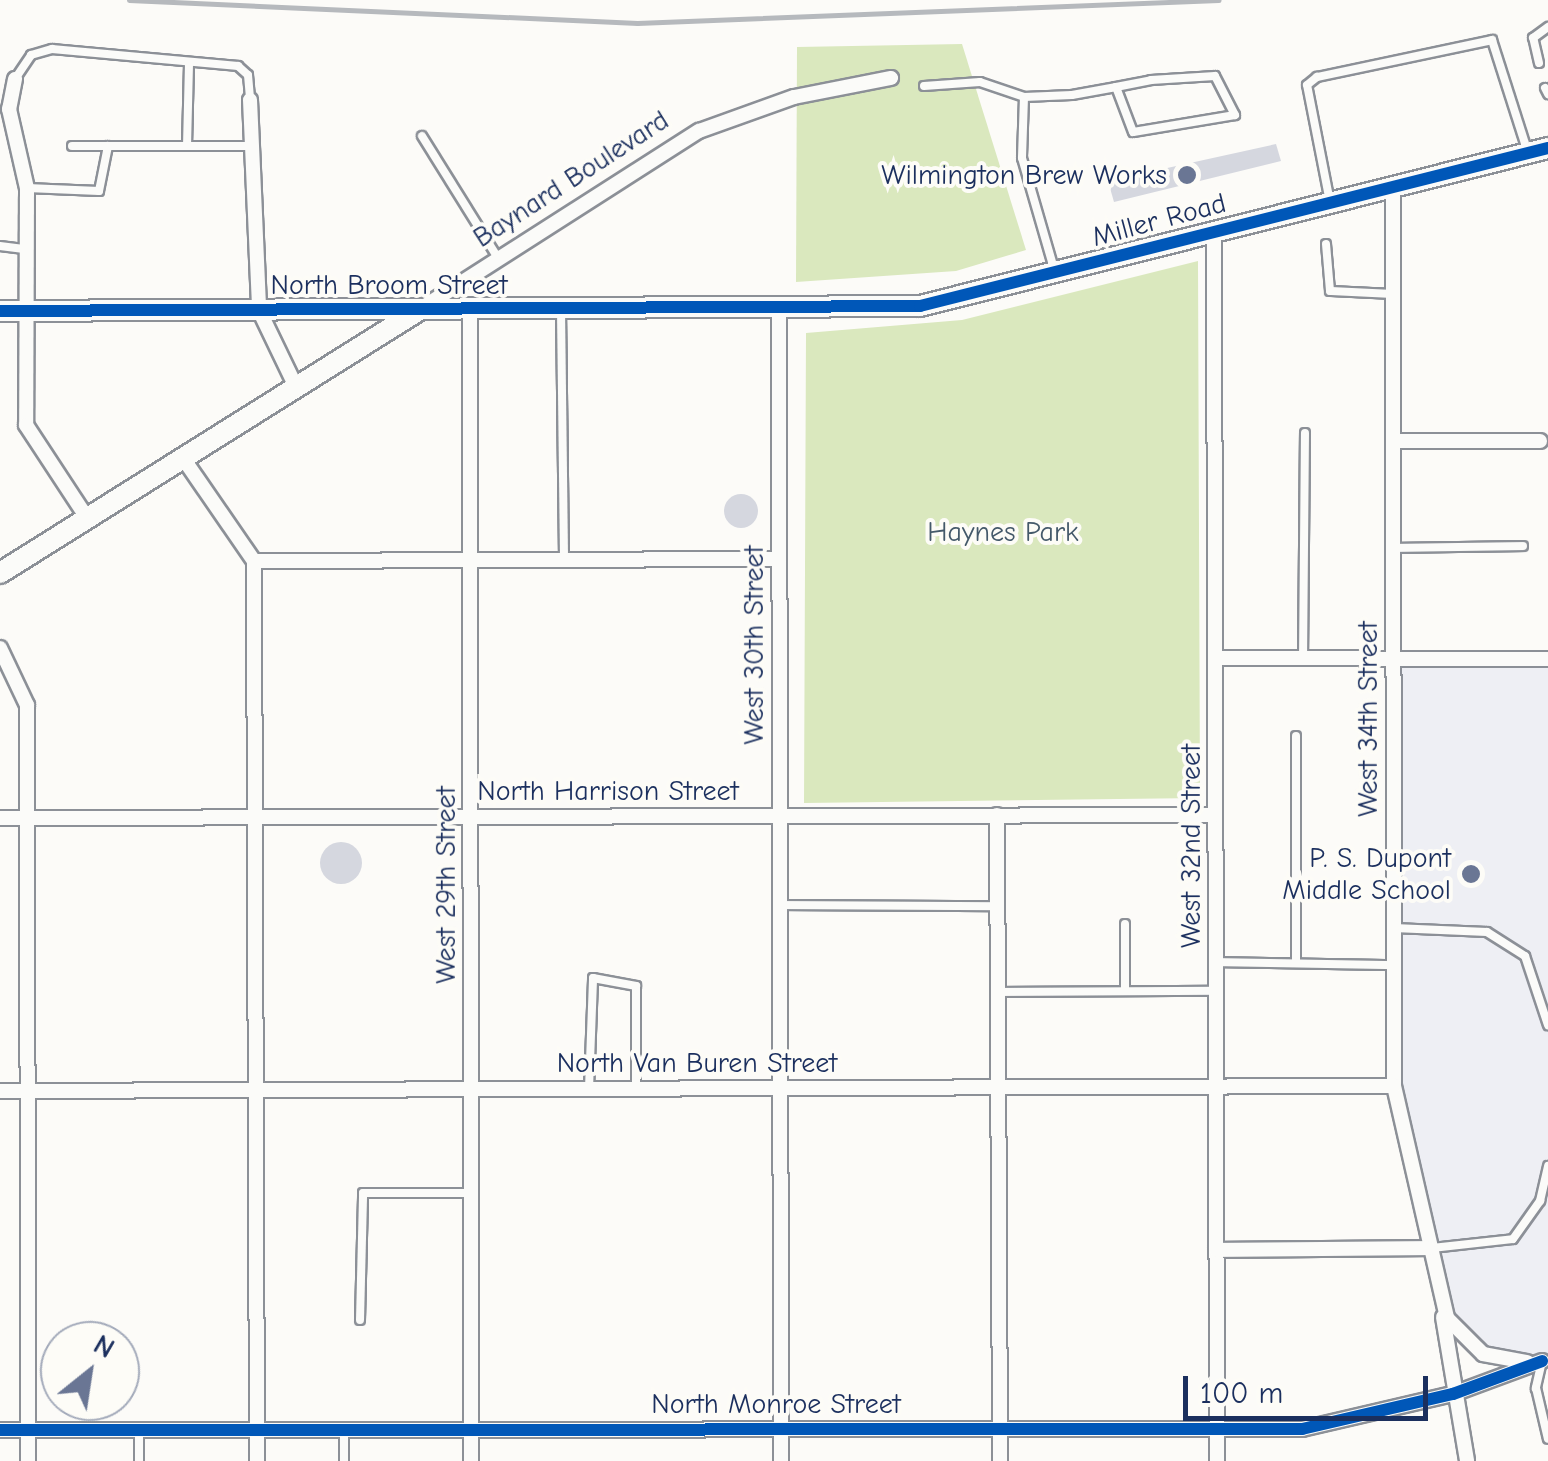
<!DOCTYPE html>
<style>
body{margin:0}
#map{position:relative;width:1548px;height:1461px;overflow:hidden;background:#fcfbf8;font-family:"Comic Neue",sans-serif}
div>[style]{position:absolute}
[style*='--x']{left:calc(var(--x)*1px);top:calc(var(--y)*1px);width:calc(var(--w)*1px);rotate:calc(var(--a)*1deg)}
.built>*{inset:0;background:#eeeff4}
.green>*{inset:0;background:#dae8be}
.building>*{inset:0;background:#d5d7df}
.round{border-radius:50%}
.roads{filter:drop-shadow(2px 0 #8c9097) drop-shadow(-2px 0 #8c9097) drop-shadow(0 2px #8c9097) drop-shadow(0 -2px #8c9097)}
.lane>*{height:8px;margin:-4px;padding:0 4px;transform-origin:4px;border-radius:4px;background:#fbfbf9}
.street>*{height:14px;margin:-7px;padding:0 7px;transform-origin:7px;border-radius:7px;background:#fbfbf9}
.secondary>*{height:20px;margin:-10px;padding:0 10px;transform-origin:10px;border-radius:10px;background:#fbfbf9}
.rail>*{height:5px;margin:-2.5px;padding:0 2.5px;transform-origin:2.5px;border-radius:2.5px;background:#b6b9bd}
.cycleway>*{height:12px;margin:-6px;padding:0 6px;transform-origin:6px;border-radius:6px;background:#0057b8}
.dots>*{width:28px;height:28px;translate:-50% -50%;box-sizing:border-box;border:5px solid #fdfcf7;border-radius:50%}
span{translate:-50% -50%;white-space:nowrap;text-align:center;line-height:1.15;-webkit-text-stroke:8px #fdfcf7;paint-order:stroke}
.poi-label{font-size:28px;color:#1b2f5e}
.right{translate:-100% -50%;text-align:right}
.street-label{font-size:28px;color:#1b2f5e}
.park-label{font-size:28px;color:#44596a}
.north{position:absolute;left:40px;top:1321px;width:100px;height:100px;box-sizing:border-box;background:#fdfcf7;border:2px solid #a3aaba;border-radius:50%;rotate:30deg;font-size:28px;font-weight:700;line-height:40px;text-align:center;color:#1b2f5e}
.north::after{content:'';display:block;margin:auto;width:35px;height:45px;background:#6a7694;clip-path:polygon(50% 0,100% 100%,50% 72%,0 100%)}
.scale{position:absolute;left:1183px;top:1376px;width:245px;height:45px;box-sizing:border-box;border:5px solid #1b2f5e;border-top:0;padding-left:12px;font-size:30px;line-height:35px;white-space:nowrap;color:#1b2f5e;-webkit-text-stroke:8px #fdfcf7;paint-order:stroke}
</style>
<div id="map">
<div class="built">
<i style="clip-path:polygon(1548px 660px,1548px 1359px,1502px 1361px,1447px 1318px,1394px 1086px,1392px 661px)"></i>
</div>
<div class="green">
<i style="clip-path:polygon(962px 44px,1026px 250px,956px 271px,796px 282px,797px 47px)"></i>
<i style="clip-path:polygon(1198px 261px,1200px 798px,804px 803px,806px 333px,962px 320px)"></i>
</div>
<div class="building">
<i style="clip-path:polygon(1276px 144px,1281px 161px,1114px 202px,1108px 181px)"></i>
<i class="round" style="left:724px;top:494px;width:34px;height:34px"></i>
<i class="round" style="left:320px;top:842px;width:42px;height:42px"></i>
</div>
<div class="roads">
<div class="lane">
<i style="--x:1539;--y:63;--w:26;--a:-103"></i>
<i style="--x:1533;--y:38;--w:19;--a:-36"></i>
<i style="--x:15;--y:79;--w:29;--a:-56"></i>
<i style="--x:31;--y:55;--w:22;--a:-16"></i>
<i style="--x:52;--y:49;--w:187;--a:5.2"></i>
<i style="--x:238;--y:66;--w:13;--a:42"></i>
<i style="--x:248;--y:75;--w:25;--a:85"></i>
<i style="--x:924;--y:86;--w:56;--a:-4.1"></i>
<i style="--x:980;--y:82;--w:46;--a:18.8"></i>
<i style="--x:1024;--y:97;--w:61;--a:91.9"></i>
<i style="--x:1022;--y:158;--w:116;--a:73.9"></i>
<i style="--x:1545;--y:88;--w:7;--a:63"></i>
<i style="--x:1024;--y:97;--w:48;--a:-2.4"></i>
<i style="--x:1072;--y:95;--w:45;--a:-10.3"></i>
<i style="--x:1116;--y:87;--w:36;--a:-11"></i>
<i style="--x:1151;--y:80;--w:64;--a:-3.6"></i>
<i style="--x:1215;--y:76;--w:44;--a:62.9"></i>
<i style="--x:1235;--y:115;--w:103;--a:170.5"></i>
<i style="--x:1133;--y:132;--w:48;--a:-110.7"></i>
<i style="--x:422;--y:136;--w:144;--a:58.1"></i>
<i style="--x:72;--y:146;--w:180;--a:0"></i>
<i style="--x:187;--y:146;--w:83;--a:-88.6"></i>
<i style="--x:27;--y:188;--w:72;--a:2.4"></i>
<i style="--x:99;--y:191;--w:46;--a:-78.7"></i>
<i style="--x:1330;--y:202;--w:119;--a:-101.1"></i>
<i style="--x:1307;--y:85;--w:13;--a:-39"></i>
<i style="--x:1317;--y:77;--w:179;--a:-11.9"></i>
<i style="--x:1492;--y:40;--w:119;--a:72.3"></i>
<i style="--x:1326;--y:244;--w:47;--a:85.1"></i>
<i style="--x:1330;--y:291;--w:64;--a:2.7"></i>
<i style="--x:0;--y:246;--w:24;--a:7"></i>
<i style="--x:561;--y:310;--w:250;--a:89.3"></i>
<i style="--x:1394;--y:548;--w:129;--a:-0.9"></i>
<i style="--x:1303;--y:660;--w:227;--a:-89.5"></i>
<i style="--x:1296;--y:736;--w:227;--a:90"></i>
<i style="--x:780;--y:905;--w:217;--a:0.3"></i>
<i style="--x:1394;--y:928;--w:93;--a:2.5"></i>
<i style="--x:1487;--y:932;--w:45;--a:32.3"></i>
<i style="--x:1525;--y:956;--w:73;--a:71.6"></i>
<i style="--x:1216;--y:962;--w:179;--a:1"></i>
<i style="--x:1125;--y:990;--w:66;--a:-90"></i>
<i style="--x:997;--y:992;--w:219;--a:-0.3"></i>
<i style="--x:589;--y:1089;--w:111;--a:-87.9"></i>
<i style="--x:593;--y:978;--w:44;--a:10.5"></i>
<i style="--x:636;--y:986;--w:103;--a:90"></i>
<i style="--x:1432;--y:1248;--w:81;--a:-6.3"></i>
<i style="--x:1513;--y:1239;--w:47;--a:-54.6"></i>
<i style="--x:1540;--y:1201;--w:36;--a:-77"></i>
<i style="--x:360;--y:1320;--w:127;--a:-88.6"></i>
<i style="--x:363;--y:1193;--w:108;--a:0"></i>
<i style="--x:1542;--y:1361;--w:28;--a:103"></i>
<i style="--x:1536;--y:1388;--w:52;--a:76.8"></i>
<i style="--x:139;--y:1430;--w:31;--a:90"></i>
<i style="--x:344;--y:1461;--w:31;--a:-90"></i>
</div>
<div class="street">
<i style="--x:15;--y:79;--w:31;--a:101"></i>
<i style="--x:9;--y:109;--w:81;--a:77.2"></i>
<i style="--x:27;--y:188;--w:237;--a:90.2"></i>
<i style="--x:26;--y:425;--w:111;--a:56.7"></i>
<i style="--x:250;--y:100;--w:210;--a:87.5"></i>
<i style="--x:259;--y:310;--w:85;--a:64.3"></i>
<i style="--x:1393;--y:186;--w:900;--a:89.94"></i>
<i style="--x:1394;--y:1086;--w:238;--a:77.1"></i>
<i style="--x:1447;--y:1318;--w:51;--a:45"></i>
<i style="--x:1483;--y:1354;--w:45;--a:10.3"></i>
<i style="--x:1214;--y:231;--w:1230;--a:89.86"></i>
<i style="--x:422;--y:308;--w:329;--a:-32.6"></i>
<i style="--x:699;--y:131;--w:101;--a:-19.7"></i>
<i style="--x:794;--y:97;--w:99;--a:-11.1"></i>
<i style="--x:470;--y:309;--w:1152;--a:89.95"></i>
<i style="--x:779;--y:310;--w:1151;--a:89.9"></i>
<i style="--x:1395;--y:441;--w:145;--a:0"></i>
<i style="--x:183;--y:458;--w:125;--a:55.4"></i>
<i style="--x:254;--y:561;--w:900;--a:89.81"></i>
<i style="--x:254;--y:561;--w:525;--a:-0.22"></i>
<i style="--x:0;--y:648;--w:63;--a:64.7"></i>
<i style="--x:27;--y:705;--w:756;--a:89.92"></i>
<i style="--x:1215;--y:658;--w:333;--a:0.2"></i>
<i style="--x:997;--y:815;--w:646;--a:89.73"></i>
<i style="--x:0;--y:818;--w:1215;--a:-0.14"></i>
<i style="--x:0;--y:1091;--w:1394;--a:-0.21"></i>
<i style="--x:1216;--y:1250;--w:212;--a:-0.5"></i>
<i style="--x:1443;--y:1317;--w:146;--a:80.5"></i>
<i style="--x:0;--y:1430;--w:1302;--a:-0.04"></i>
<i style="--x:1302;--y:1429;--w:155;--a:-13.1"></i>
<i style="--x:1453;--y:1394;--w:95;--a:-20.3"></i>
</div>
<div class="secondary">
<i style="--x:0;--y:311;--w:920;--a:-0.31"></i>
<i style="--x:920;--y:306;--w:648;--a:-14.12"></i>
<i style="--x:0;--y:573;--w:496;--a:-32.1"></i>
</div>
</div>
<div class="rail">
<i style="--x:129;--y:0;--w:509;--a:2.59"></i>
<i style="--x:637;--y:23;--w:582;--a:-2.26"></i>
</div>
<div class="cycleway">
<i style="--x:0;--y:311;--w:920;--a:-0.31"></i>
<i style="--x:920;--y:306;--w:648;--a:-14.12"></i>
<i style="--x:0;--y:1430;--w:1302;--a:-0.04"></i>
<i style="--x:1302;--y:1429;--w:155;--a:-13.1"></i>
<i style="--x:1453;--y:1394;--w:95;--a:-20.3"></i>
</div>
<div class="dots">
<i style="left:1187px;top:175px;background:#6a7694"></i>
<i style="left:1471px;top:874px;background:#6a7694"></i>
</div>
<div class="poi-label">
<span class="right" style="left:1167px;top:175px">Wilmington Brew Works</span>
<span class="right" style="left:1451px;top:874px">P. S. Dupont<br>Middle School</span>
</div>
<div class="street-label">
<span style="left:571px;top:179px;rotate:-33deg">Baynard Boulevard</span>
<span style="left:1159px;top:220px;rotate:-15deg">Miller Road</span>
<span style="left:389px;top:285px">North Broom Street</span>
<span style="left:754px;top:645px;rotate:-90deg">West 30th Street</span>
<span style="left:1368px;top:719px;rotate:-90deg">West 34th Street</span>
<span style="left:608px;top:791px">North Harrison Street</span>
<span style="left:1191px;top:846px;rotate:-90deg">West 32nd Street</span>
<span style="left:446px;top:885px;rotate:-90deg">West 29th Street</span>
<span style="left:697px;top:1063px">North Van Buren Street</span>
<span style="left:776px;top:1404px">North Monroe Street</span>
</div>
<div class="park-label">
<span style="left:1003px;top:532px">Haynes Park</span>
</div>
<div class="north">N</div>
<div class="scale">100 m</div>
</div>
